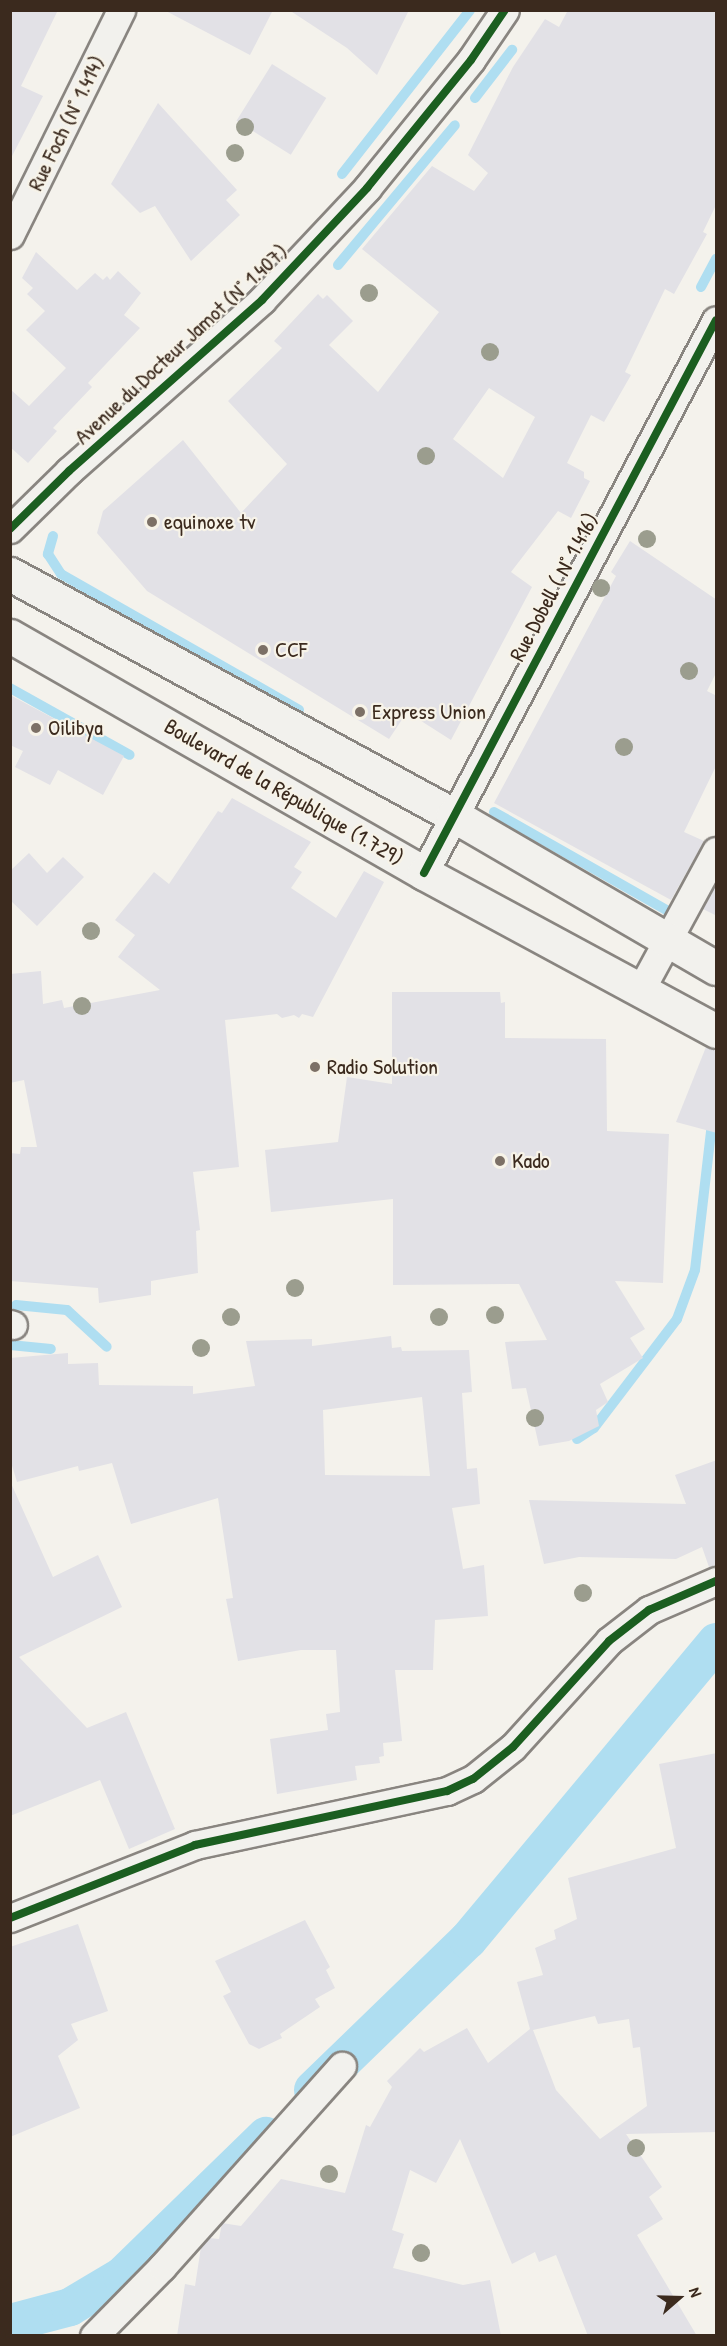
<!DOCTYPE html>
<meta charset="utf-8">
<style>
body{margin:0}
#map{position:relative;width:727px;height:2346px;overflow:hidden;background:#f4f2ec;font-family:"Patrick Hand",sans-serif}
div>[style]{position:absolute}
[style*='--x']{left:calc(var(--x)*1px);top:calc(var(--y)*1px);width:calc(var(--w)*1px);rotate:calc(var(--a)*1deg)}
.stream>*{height:10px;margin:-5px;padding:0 5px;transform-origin:5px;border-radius:5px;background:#afdef1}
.canal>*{height:38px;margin:-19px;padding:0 19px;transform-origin:19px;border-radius:19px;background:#afdef1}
.building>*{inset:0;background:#e2e1e6;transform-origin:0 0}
.roads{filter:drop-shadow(2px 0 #898580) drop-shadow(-2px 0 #898580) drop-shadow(0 2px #898580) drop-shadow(0 -2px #898580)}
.street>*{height:27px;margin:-13.5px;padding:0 13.5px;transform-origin:13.5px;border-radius:13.5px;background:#f2f1ed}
.primary>*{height:33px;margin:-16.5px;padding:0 16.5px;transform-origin:16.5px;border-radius:16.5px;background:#f2f1ed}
.cycleway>*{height:8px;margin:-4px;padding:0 4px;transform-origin:4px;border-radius:4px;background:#1b5e20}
.trees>*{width:18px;height:18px;margin:-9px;border-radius:50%;background:#9b9d8e}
.dots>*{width:16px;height:16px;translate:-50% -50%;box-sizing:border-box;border:3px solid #f7f3e8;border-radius:50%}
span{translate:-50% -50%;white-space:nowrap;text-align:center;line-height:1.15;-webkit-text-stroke:4.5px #f7f3e8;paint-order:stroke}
.street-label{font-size:22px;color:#3b2a1e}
.poi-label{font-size:22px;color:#3b2a1e}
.left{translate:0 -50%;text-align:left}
.frame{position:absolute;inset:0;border:12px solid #3b2a1e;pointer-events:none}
.north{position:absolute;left:649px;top:2268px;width:60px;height:60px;-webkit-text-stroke:4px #f7f3e8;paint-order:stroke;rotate:70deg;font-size:16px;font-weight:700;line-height:24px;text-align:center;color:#3b2a1e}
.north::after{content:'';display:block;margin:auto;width:21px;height:27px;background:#3b2a1e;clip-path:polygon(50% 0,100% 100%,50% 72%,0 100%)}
</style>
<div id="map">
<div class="stream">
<i style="--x:475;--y:98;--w:61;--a:-52.4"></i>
<i style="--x:342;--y:174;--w:208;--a:-52"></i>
<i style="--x:338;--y:265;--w:182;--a:-50.1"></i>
<i style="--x:701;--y:287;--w:32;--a:-62"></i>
<i style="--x:53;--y:536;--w:19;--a:106"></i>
<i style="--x:48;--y:554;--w:24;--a:57"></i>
<i style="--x:61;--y:574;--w:274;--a:29.7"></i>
<i style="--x:10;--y:688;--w:137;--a:29.2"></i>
<i style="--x:494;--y:812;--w:200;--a:29.6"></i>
<i style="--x:16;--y:1305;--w:51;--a:5.6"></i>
<i style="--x:67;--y:1310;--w:54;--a:42.8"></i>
<i style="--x:10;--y:1345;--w:41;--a:5.6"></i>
<i style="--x:577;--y:1439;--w:20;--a:-33"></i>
<i style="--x:594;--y:1428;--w:137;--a:-52.7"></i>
<i style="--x:677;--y:1319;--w:52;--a:-69.8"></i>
<i style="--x:695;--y:1270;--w:140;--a:-83.4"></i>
</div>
<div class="canal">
<i style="--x:313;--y:2090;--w:216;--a:-44.1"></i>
<i style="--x:468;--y:1940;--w:388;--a:-50.2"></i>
<i style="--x:10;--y:2323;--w:62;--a:-14.9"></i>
<i style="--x:70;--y:2307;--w:61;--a:-30.8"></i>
<i style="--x:122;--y:2276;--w:201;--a:-44.2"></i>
</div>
<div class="building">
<i style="clip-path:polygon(10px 10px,58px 10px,21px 86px,43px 96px,10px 160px)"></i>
<i style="clip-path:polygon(164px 10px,273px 10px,250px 55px)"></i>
<i style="clip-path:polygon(289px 10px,409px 10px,377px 75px,347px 48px)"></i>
<i style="clip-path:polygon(evenodd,568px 10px,717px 10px,717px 203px,703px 232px,707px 234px,674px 294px,665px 289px,625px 372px,631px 375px,604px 422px,591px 415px,567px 463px,584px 472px,584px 478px,590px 481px,571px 518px,558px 511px,511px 572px,532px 587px,451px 740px,407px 712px,389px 739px,147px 591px,97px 533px,103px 511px,183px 440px,241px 513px,287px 464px,228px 401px,282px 348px,274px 341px,318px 294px,323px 299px,327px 295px,353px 321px,329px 345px,378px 392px,439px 312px,362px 249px,432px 166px,474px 191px,488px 173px,468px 155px,513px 67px,545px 19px,559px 27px,568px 10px,489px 388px,535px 417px,503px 478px,453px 439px,489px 388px)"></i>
<i style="left:272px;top:64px;width:64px;height:67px;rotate:32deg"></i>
<i style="clip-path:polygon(158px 103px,237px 190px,226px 200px,240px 215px,191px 261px,155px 206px,140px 213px,111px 184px)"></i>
<i style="clip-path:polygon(36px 252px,77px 290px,95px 273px,103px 280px,107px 276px,110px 280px,118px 271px,141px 293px,124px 315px,140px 328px,88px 383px,92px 387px,53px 428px,57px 431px,28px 463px,10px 447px,10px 389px,29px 406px,66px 368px,26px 330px,45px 311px,27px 294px,33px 288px,22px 278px)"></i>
<i style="clip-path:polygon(630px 541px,717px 600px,717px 671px,707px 691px,717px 696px,717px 764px,684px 832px,704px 841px,671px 900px,494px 803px,616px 576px,611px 572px)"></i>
<i style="clip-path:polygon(10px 695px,124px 756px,103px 795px,58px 770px,50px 785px,15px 767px,23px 751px,10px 745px)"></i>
<i style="clip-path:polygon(232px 798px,311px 842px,294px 867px,302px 872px,291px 888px,336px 918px,364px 871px,384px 882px,313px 1017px,302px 1014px,299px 1018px,294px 1015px,282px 1018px,277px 1014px,225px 1020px,239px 1167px,193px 1172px,200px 1230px,196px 1231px,198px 1273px,151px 1281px,151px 1295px,99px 1303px,98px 1288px,10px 1281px,10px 1153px,20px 1154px,21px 1147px,37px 1147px,24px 1080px,10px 1083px,10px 974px,41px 971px,43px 1004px,62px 1000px,64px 1008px,160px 990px,118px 957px,135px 935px,115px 920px,154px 872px,169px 884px,218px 811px,222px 813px)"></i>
<i style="clip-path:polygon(29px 853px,47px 873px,63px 857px,84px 877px,37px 926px,10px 900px,10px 871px)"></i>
<i style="clip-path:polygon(716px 884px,717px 884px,717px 916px,703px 909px)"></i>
<i style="clip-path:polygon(392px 992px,500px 992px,501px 1003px,505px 1002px,505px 1038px,606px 1039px,607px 1131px,669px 1134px,663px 1283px,615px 1281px,645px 1329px,630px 1338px,643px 1358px,600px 1384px,608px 1402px,596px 1410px,599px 1426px,569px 1441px,539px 1446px,526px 1388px,512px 1389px,505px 1342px,547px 1340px,519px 1284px,393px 1285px,393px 1199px,271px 1212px,265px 1150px,338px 1142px,347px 1077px,392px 1084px)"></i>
<i style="clip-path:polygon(706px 1047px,717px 1050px,717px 1133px,676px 1122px)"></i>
<i style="clip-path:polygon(evenodd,391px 1336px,392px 1348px,401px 1347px,402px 1351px,469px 1350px,472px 1392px,462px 1393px,467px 1469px,477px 1468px,480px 1504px,452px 1508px,463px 1569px,484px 1565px,488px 1616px,435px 1620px,433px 1670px,395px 1670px,402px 1741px,383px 1743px,384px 1756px,379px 1757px,380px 1763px,355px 1766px,357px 1780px,277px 1794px,270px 1739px,328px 1730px,326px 1714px,340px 1712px,336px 1650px,301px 1650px,238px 1661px,226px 1599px,233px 1598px,218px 1498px,131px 1524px,112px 1463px,79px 1471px,78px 1466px,17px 1482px,10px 1459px,10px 1358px,68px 1353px,68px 1364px,98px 1363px,99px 1385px,193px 1386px,193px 1394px,255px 1386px,246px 1341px,312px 1339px,312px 1346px,391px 1336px,422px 1397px,430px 1476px,325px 1475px,323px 1410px,422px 1397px)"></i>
<i style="clip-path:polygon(717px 1460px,717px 1565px,709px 1567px,702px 1547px,676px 1559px,579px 1557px,544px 1564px,529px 1500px,686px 1504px,675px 1475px)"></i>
<i style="clip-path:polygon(10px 1481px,53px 1577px,98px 1555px,122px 1607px,19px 1657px,87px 1728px,126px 1712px,175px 1829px,129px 1849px,100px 1780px,10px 1816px)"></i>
<i style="clip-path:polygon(evenodd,717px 1753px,717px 2132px,626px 2134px,662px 2187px,649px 2197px,663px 2219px,637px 2235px,697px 2336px,588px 2336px,556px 2255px,539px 2262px,535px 2252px,512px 2264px,460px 2139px,436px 2183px,410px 2170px,392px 2230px,404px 2234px,393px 2268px,463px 2285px,490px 2280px,501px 2336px,177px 2336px,185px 2284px,195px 2286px,201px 2247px,209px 2238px,219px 2239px,222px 2223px,241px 2226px,281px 2179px,345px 2193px,366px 2125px,370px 2127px,392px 2087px,387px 2081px,420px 2048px,424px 2052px,467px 2028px,488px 2063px,530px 2029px,517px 1982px,543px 1975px,535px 1948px,556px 1939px,554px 1930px,577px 1919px,568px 1878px,676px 1848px,659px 1764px,717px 1753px,595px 2016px,598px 2024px,629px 2019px,633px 2048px,640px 2047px,647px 2106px,600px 2139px,556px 2090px,533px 2030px,595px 2016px)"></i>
<i style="clip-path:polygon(305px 1920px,330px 1967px,326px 1970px,335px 1988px,315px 1999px,320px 2007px,280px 2034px,282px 2038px,259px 2049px,249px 2044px,223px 1996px,231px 1992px,215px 1961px)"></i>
<i style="clip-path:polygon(78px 1924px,108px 2011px,71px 2024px,78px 2040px,58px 2056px,80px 2108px,10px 2137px,10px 1947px)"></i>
</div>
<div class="roads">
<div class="street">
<i style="--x:10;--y:235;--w:251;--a:-63.7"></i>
<i style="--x:10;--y:529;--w:83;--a:-44.5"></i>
<i style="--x:69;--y:471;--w:258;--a:-41.5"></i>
<i style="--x:262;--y:300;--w:154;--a:-46.8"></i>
<i style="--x:367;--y:188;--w:165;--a:-50.9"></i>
<i style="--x:471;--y:60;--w:60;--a:-55.8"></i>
<i style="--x:424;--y:873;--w:625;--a:-62.16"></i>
<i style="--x:641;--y:989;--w:157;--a:-61.5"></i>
<i style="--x:10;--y:1324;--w:3;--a:18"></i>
<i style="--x:10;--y:1918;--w:199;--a:-21.5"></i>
<i style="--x:195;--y:1845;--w:258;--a:-12.1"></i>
<i style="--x:447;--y:1791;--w:29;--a:-25"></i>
<i style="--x:473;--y:1779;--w:51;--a:-38.7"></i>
<i style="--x:513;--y:1747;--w:143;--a:-47.8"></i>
<i style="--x:609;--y:1641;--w:51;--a:-37.8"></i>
<i style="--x:649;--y:1610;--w:73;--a:-23.4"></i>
<i style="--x:94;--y:2336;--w:97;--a:-45.4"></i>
<i style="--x:162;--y:2267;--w:270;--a:-48.2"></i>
</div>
<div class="primary">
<i style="--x:10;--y:574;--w:504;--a:28.55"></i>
<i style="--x:453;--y:815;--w:304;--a:30.2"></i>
<i style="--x:10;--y:636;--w:477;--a:29.8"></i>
<i style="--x:424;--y:873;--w:332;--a:28.4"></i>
</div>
</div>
<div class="cycleway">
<i style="--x:10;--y:529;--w:83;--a:-44.5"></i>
<i style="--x:69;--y:471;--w:258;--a:-41.5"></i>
<i style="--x:262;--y:300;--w:154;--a:-46.8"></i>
<i style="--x:367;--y:188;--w:165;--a:-50.9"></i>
<i style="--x:471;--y:60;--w:60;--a:-55.8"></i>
<i style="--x:424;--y:873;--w:625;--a:-62.16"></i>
<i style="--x:10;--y:1918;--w:199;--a:-21.5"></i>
<i style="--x:195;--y:1845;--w:258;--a:-12.1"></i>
<i style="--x:447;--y:1791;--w:29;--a:-25"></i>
<i style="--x:473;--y:1779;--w:51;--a:-38.7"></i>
<i style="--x:513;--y:1747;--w:143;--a:-47.8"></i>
<i style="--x:609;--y:1641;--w:51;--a:-37.8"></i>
<i style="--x:649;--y:1610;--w:73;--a:-23.4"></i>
</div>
<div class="trees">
<i style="left:245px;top:127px"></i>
<i style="left:235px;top:153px"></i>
<i style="left:369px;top:293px"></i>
<i style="left:490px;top:352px"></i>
<i style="left:426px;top:456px"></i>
<i style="left:647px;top:539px"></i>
<i style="left:601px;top:588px"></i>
<i style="left:689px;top:671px"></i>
<i style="left:624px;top:747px"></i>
<i style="left:91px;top:931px"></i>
<i style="left:82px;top:1006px"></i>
<i style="left:295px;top:1288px"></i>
<i style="left:495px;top:1315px"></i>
<i style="left:231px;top:1317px"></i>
<i style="left:439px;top:1317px"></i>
<i style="left:201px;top:1348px"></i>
<i style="left:535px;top:1418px"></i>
<i style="left:583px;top:1593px"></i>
<i style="left:636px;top:2148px"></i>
<i style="left:329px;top:2174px"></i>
<i style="left:421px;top:2253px"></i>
</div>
<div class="dots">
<i style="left:152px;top:522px;background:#7c7066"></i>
<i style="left:263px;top:650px;background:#7c7066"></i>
<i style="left:360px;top:712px;background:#7c7066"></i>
<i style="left:36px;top:728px;background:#7c7066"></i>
<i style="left:315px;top:1067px;background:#7c7066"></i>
<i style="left:500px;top:1161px;background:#7c7066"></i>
</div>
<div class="street-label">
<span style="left:66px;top:123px;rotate:-64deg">Rue Foch (N° 1.414)</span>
<span style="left:181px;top:344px;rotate:-43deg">Avenue du Docteur Jamot (N° 1.407)</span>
<span style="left:554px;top:587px;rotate:-62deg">Rue Dobell ( N° 1.416)</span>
<span style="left:284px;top:792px;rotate:30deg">Boulevard de la République (1.729)</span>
</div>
<div class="poi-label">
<span class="left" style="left:164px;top:522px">equinoxe tv</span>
<span class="left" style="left:275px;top:650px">CCF</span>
<span class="left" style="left:372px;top:712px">Express Union</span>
<span class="left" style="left:48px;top:728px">Oilibya</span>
<span class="left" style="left:327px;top:1067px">Radio Solution</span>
<span class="left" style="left:512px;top:1161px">Kado</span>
</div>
<div class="frame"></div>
<div class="north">N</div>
</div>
